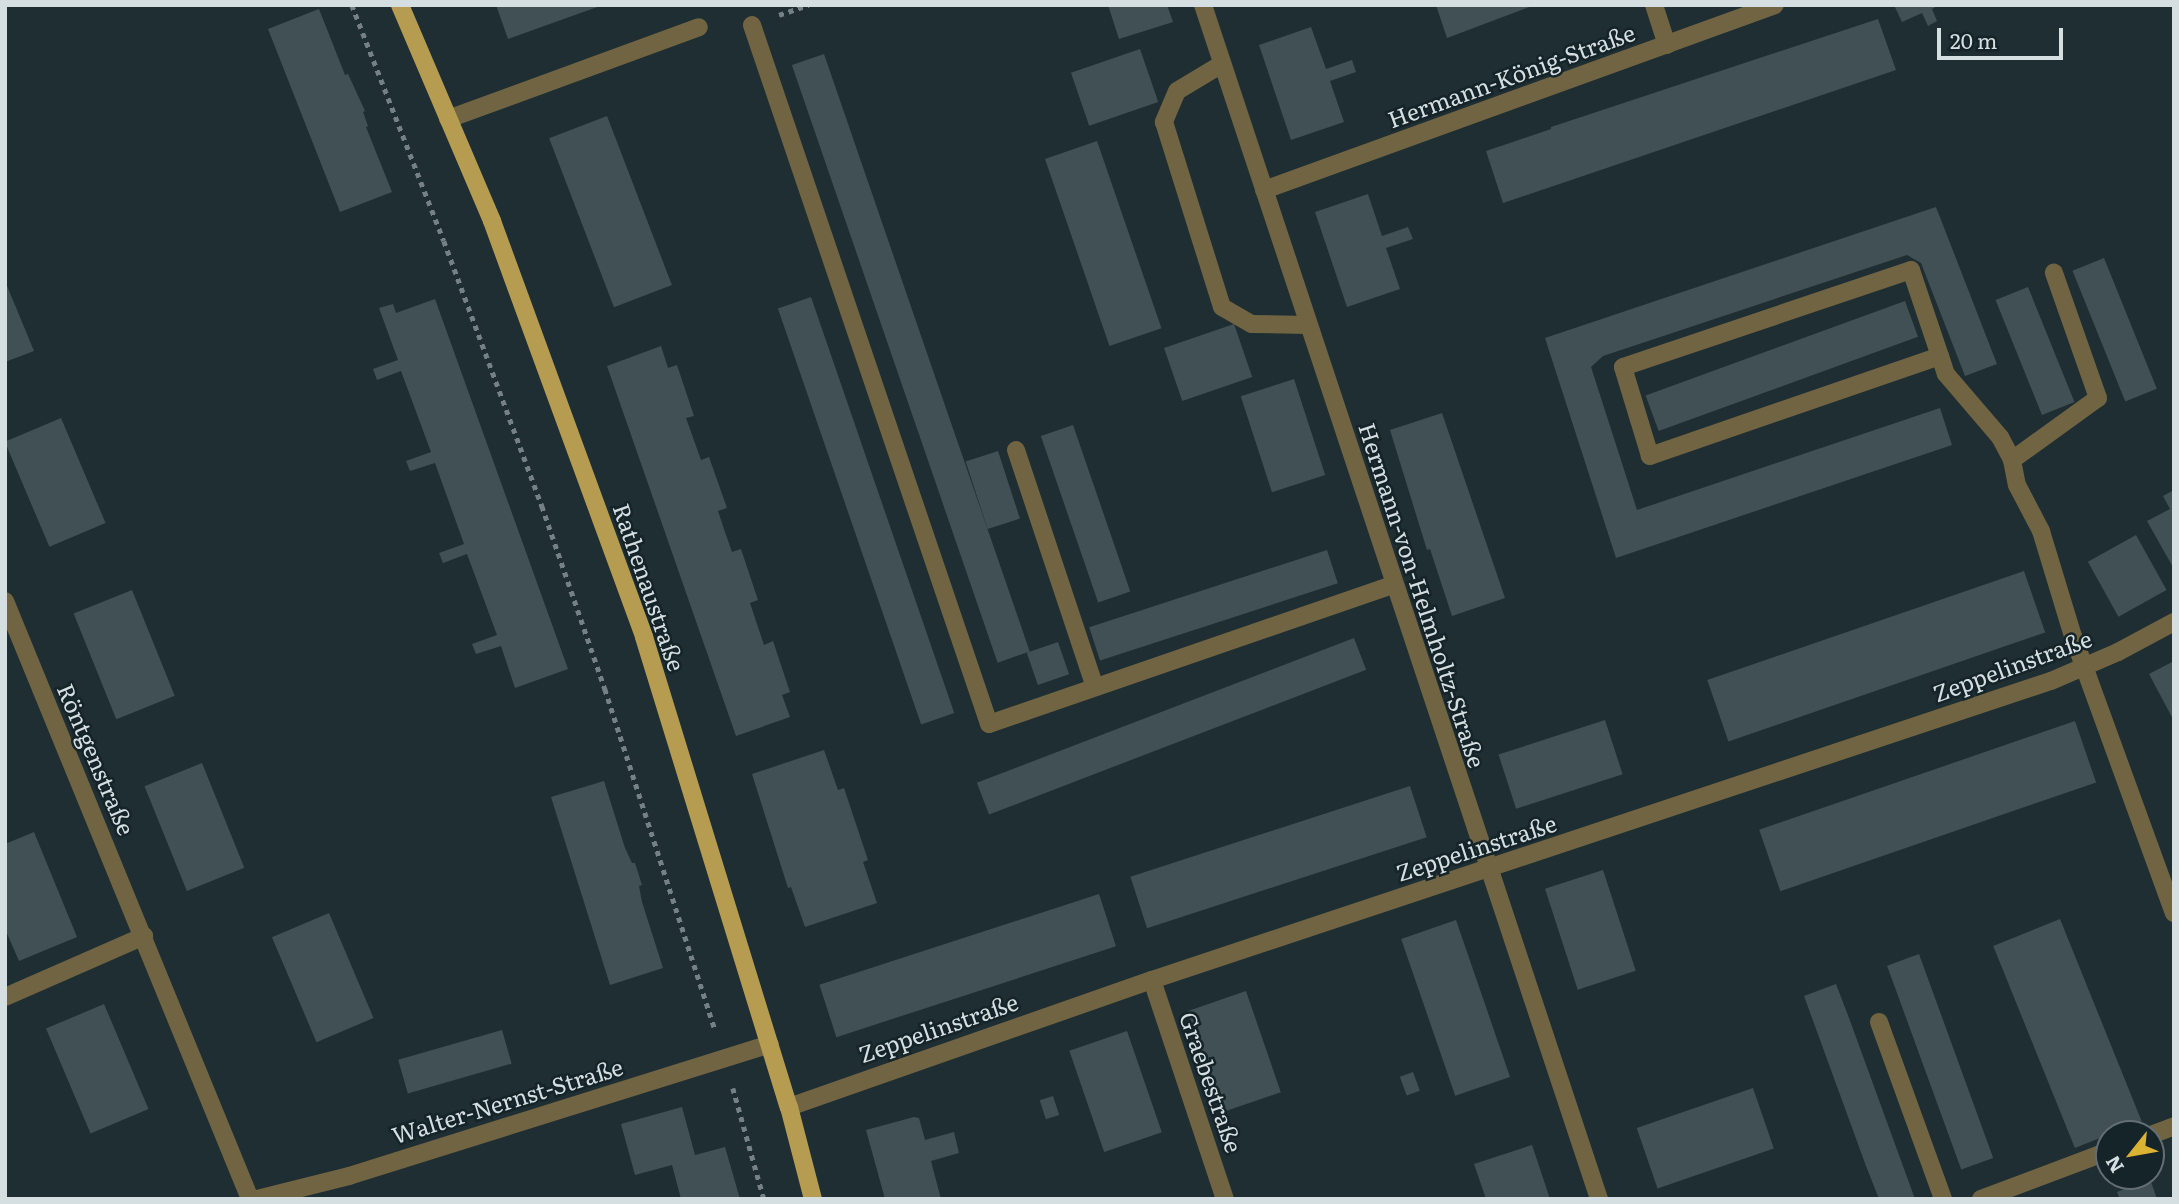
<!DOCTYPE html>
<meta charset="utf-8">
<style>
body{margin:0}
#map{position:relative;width:2179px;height:1204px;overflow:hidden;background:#1f2e32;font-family:Literata,serif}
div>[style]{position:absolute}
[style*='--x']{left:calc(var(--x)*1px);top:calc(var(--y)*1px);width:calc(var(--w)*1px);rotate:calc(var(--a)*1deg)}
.building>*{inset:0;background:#415055;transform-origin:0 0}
.path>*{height:4.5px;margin-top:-2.25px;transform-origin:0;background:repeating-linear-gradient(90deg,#758185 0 5px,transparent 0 10px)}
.minor>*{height:18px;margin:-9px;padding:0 9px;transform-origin:9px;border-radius:9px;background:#706442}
.major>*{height:18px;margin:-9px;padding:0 9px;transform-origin:9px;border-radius:9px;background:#b69c51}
span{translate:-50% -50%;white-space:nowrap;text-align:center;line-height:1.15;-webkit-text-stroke:5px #152428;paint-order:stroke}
.street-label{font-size:23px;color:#d5dee1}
.frame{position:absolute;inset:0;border:7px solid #d5dee1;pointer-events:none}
.north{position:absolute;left:2095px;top:1120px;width:70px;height:70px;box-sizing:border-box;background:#152428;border:2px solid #626e72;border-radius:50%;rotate:239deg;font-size:19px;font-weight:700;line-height:28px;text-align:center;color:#d5dee1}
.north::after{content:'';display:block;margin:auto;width:24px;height:32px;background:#dab333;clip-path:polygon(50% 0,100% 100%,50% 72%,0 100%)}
.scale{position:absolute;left:1937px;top:28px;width:126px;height:32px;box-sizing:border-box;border:4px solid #d5dee1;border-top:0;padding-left:9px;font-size:21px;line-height:24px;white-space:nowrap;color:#d5dee1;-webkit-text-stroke:5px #152428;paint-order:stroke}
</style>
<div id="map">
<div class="building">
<i style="clip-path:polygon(496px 5px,600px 5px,600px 6px,508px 39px)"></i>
<i style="clip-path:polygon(1108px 5px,1167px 5px,1173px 22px,1119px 39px)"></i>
<i style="clip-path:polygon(1436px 5px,1532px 5px,1532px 6px,1447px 38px)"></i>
<i style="clip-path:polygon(1894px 5px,1939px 5px,1932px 9px,1937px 21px,1928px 26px,1922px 13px,1902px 22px)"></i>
<i style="clip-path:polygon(319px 9px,345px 75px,348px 74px,365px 111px,363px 112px,368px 126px,366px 127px,392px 192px,340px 212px,268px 29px)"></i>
<i style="clip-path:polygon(1878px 19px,1896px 70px,1503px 203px,1486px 151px,1551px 129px,1551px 127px)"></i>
<i style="clip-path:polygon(1311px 27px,1326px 69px,1352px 60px,1356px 72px,1330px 81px,1344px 122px,1291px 140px,1259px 45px)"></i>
<i style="left:1140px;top:49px;width:56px;height:73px;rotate:71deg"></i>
<i style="left:824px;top:54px;width:632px;height:34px;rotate:71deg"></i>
<i style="left:607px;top:116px;width:181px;height:62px;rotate:69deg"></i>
<i style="left:1097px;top:141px;width:198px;height:55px;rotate:71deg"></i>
<i style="clip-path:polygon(1368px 194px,1382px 236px,1408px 227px,1413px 239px,1386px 248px,1400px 289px,1347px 307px,1315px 212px)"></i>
<i style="clip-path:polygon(1936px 207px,1997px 364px,1965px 376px,1921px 263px,1907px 255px,1603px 356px,1591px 367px,1637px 510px,1940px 408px,1952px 445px,1616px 558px,1545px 338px)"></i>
<i style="left:2104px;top:258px;width:141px;height:34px;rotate:68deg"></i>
<i style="clip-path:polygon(5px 281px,34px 351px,5px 362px)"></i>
<i style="left:2028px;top:287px;width:124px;height:35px;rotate:68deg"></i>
<i style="left:811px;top:297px;width:440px;height:35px;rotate:71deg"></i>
<i style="clip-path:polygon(435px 299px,568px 669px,515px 688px,501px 646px,476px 654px,472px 644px,497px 635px,467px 554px,443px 563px,439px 553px,464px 544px,435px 463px,410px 471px,406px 461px,431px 452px,401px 371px,377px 380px,373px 369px,398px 360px,379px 308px,393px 304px,396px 313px)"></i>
<i style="left:1905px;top:301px;width:38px;height:276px;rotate:70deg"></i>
<i style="left:1234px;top:324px;width:56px;height:74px;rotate:71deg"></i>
<i style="clip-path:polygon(661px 346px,668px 368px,677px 365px,694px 416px,686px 418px,701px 460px,709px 457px,727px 508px,718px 511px,725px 532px,732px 552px,741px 549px,758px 600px,750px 603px,764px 645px,773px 641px,790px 692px,782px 695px,790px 717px,736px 736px,607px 366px)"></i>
<i style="left:1294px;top:379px;width:101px;height:56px;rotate:72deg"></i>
<i style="clip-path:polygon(1442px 413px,1505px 598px,1452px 616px,1430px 549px,1427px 550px,1390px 430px)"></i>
<i style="left:61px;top:418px;width:114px;height:61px;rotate:67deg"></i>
<i style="left:1073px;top:425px;width:176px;height:34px;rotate:71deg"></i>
<i style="left:998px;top:451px;width:71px;height:34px;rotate:72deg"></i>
<i style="clip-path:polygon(2174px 490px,2174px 569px,2147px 521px,2170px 509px,2163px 496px)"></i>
<i style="left:2136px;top:535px;width:63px;height:55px;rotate:61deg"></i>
<i style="left:1327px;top:550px;width:35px;height:250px;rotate:72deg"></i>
<i style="left:2024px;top:571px;width:65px;height:335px;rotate:71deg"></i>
<i style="left:132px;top:590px;width:114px;height:63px;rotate:68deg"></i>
<i style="left:1354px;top:638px;width:34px;height:404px;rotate:69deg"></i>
<i style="left:1058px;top:642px;width:34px;height:33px;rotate:71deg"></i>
<i style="clip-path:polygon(2174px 661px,2174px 721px,2149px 674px)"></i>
<i style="left:1605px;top:720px;width:57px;height:112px;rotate:72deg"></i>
<i style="left:2075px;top:721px;width:65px;height:334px;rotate:71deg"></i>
<i style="clip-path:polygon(824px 750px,838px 790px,844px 788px,868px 860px,863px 862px,877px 903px,805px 927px,791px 887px,788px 888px,752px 774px)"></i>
<i style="left:202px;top:763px;width:113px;height:62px;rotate:68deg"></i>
<i style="clip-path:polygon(604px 781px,625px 848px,632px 863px,635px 863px,642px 885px,639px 886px,642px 902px,663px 968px,610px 985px,551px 797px)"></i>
<i style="left:1410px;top:786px;width:54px;height:294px;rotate:72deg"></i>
<i style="clip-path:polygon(34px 832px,77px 937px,19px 961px,5px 929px,5px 844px)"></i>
<i style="left:1603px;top:870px;width:106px;height:61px;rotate:72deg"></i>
<i style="left:1099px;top:894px;width:55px;height:294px;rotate:72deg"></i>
<i style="left:329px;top:913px;width:114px;height:62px;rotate:67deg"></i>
<i style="left:2060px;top:919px;width:218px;height:72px;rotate:68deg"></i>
<i style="left:1456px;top:920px;width:166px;height:58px;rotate:71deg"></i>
<i style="left:1919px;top:954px;width:217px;height:34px;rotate:70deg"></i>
<i style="clip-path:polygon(1836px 984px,1849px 1018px,1915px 1199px,1879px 1199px,1866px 1166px,1804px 996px)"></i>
<i style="left:1246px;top:991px;width:107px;height:62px;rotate:71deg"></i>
<i style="left:104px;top:1004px;width:114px;height:63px;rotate:67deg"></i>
<i style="left:502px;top:1030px;width:35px;height:108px;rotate:74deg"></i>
<i style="left:1127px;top:1031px;width:107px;height:61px;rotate:71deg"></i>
<i style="left:1413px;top:1072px;width:20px;height:14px;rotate:70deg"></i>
<i style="left:1753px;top:1088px;width:64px;height:123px;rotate:71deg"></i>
<i style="left:1053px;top:1096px;width:20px;height:14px;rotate:72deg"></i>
<i style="clip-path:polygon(682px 1107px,695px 1155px,725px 1147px,740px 1199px,681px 1199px,672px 1165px,635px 1175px,621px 1124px)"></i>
<i style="clip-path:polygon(914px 1117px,919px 1118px,925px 1140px,954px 1132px,959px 1153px,931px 1161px,941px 1199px,885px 1199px,866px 1130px)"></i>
<i style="clip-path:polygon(1532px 1145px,1550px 1199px,1486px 1199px,1474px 1164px)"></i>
<i style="clip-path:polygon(2150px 1179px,2157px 1199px,2120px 1199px,2117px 1192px)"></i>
</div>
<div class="path">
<i style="--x:352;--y:5;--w:253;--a:68.7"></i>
<i style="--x:444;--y:241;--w:283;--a:69.7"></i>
<i style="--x:542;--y:506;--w:194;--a:71"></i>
<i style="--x:605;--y:689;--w:358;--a:72.1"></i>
<i style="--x:779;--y:15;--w:31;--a:-19"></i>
<i style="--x:733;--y:1088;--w:115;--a:74.4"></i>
</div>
<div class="minor">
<i style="--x:1203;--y:5;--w:1258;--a:71.65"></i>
<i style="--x:1654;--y:5;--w:42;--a:72"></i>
<i style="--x:752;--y:25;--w:738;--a:71.27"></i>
<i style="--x:989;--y:724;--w:429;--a:-19"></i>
<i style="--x:1222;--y:64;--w:52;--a:149"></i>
<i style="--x:1177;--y:91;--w:34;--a:113"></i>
<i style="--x:1164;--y:122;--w:194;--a:72.6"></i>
<i style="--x:1222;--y:307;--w:34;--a:30"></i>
<i style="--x:1252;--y:324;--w:56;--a:1"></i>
<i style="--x:448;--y:119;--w:267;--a:-20.1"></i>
<i style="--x:1264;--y:190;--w:543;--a:-19.9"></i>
<i style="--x:1940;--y:356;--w:307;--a:161"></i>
<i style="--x:1650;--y:456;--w:93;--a:-106.9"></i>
<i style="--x:1623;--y:367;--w:304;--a:-18.6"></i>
<i style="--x:1911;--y:270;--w:91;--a:71.4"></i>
<i style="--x:1940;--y:356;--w:19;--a:72"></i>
<i style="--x:1946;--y:374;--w:83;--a:49.4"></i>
<i style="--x:2000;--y:437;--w:26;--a:62"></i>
<i style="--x:2012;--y:460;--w:25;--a:79"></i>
<i style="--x:2017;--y:485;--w:52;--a:62.4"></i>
<i style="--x:2041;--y:531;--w:110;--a:73.1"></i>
<i style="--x:2073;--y:636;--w:295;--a:70"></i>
<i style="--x:1016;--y:450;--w:250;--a:71.6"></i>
<i style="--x:2012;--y:460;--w:106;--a:-35.8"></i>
<i style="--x:2098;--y:398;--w:133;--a:-109.4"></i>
<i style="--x:5;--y:601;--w:646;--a:67.72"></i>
<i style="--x:1152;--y:980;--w:231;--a:71.6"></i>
<i style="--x:5;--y:997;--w:152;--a:-23.7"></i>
<i style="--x:1879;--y:1022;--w:188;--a:70.1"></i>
<i style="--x:789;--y:1107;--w:385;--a:-19.3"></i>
<i style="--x:1152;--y:980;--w:947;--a:-18.4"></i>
<i style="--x:2051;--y:681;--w:73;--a:-23.4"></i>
<i style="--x:2118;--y:652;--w:64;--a:-28.2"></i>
<i style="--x:2151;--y:1135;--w:25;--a:-21"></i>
<i style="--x:257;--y:1199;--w:95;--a:-14"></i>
<i style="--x:349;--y:1176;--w:441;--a:-17.4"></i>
<i style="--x:1981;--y:1199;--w:137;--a:-20.6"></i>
</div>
<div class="major">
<i style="--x:400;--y:5;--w:235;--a:66.9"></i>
<i style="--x:492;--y:221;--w:443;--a:69.9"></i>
<i style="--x:644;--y:637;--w:492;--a:72.9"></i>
<i style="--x:789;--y:1107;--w:95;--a:75.4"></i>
</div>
<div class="street-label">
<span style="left:1511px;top:75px;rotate:-20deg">Hermann-König-Straße</span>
<span style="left:650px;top:587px;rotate:71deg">Rathenaustraße</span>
<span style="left:1423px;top:595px;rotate:72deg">Hermann-von-Helmholtz-Straße</span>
<span style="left:2012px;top:665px;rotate:-20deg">Zeppelinstraße</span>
<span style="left:97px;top:759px;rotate:67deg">Röntgenstraße</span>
<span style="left:1476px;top:847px;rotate:-18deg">Zeppelinstraße</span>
<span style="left:938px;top:1027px;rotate:-19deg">Zeppelinstraße</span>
<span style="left:1212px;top:1082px;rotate:71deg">Graebestraße</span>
<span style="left:507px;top:1100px;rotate:-17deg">Walter-Nernst-Straße</span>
</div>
<div class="frame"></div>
<div class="north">N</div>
<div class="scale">20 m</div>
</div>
